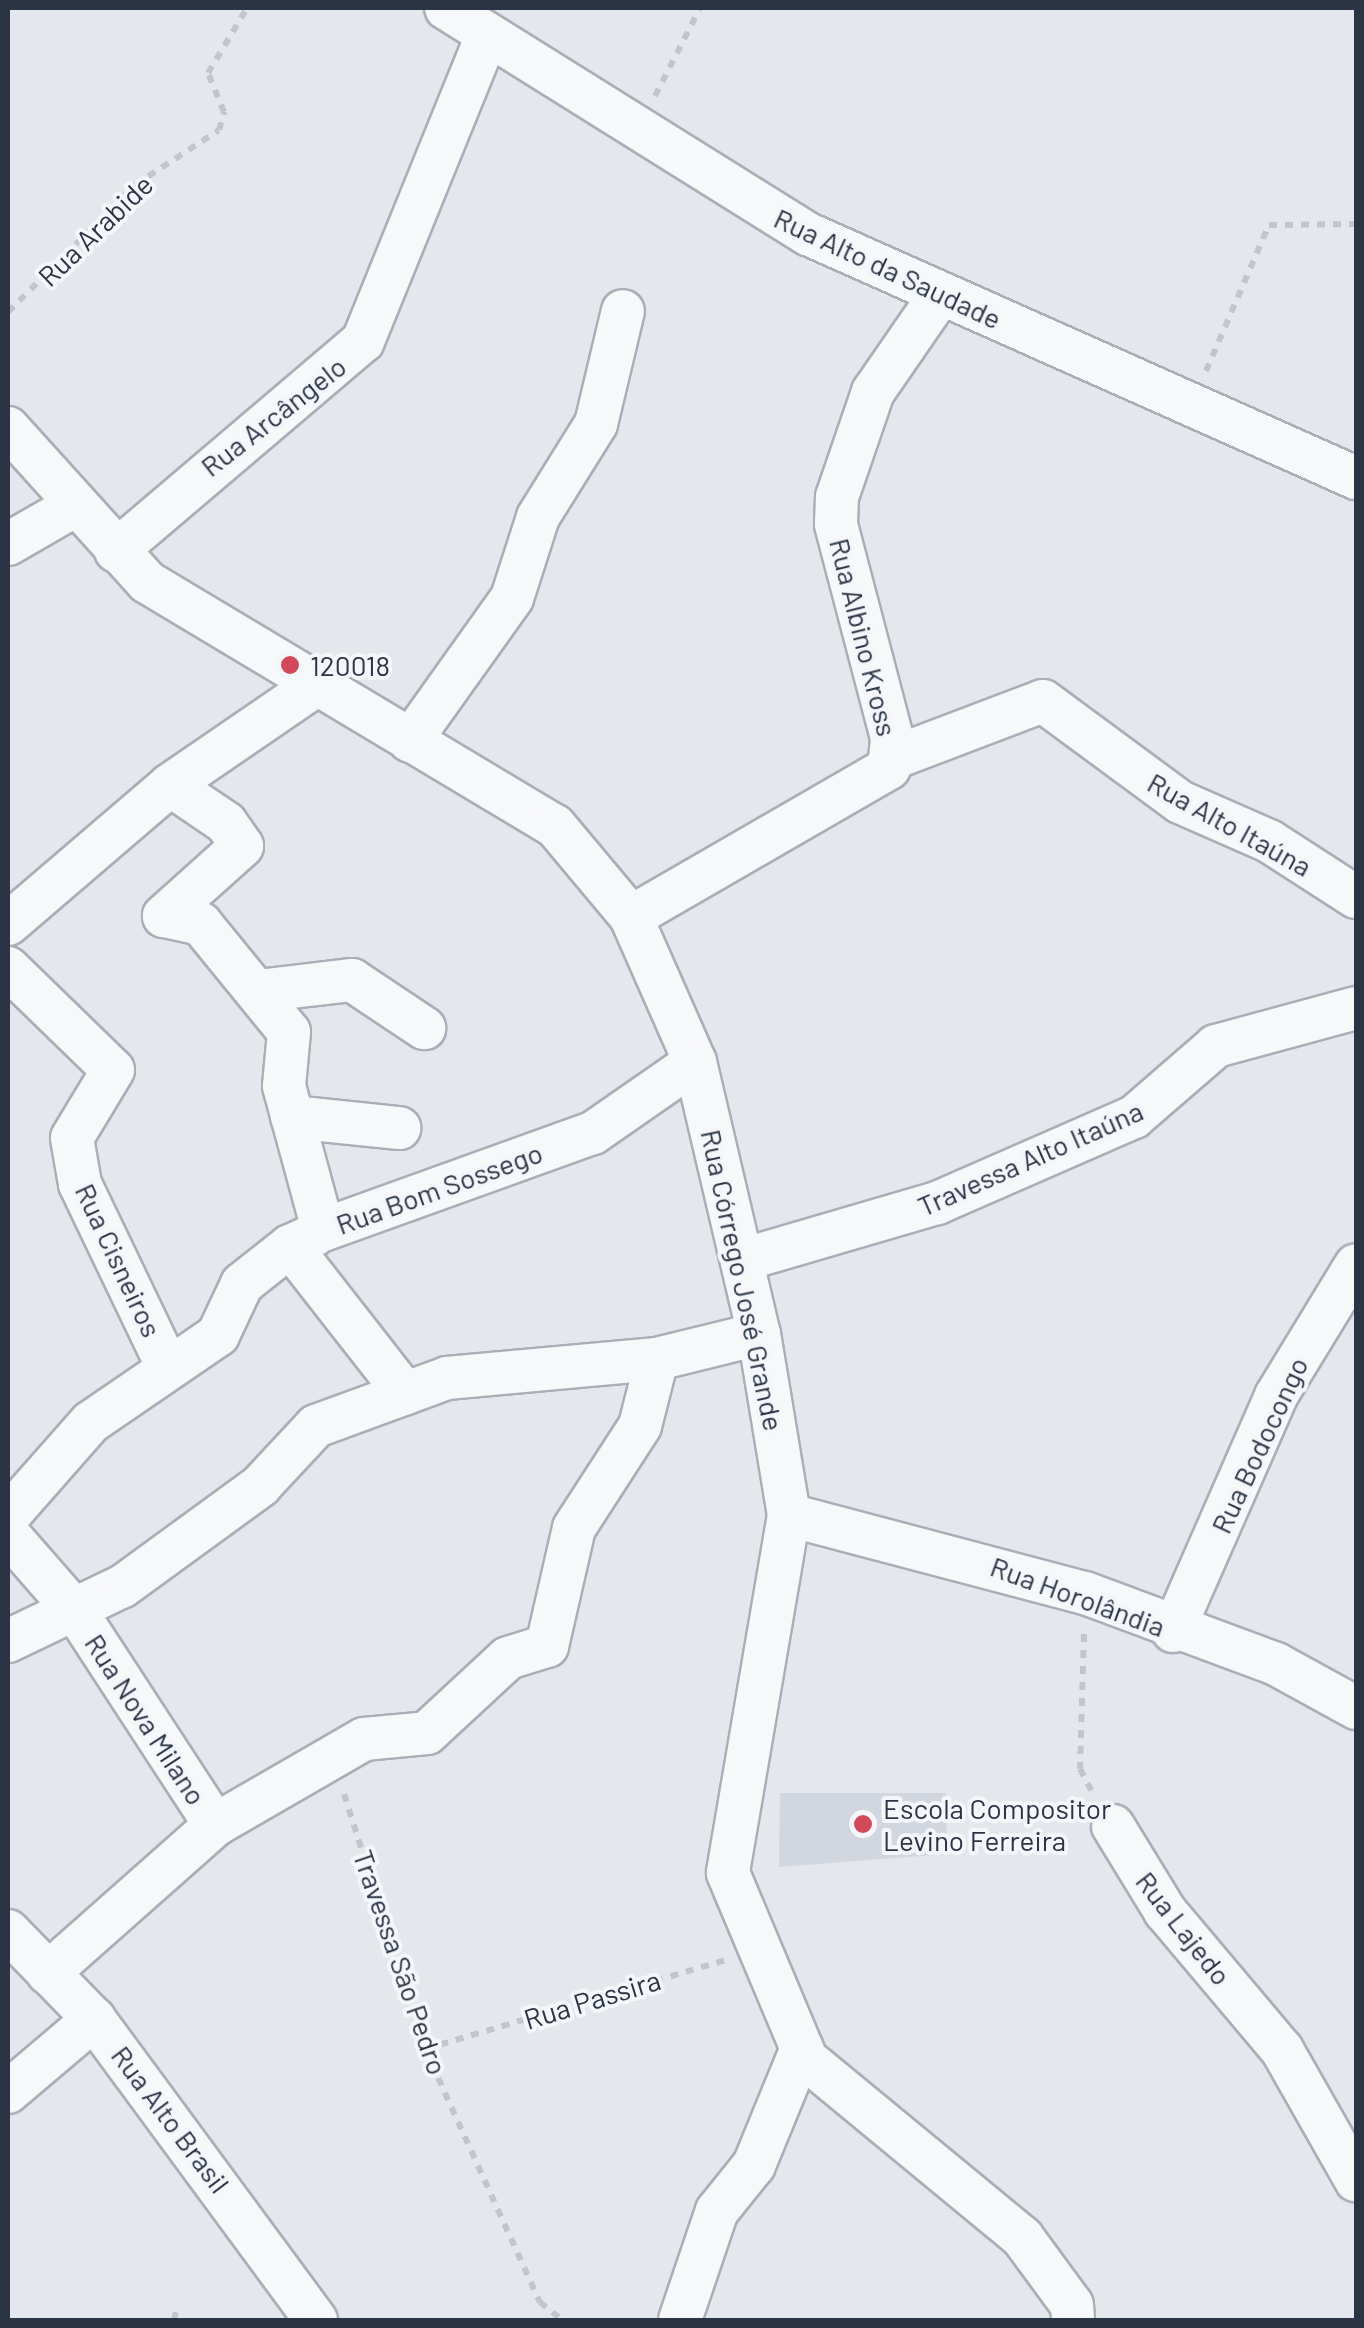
<!DOCTYPE html>
<meta charset="utf-8">
<style>
body{margin:0}
#map{position:relative;width:1364px;height:2328px;overflow:hidden;background:#e4e7ec;font-family:Barlow,sans-serif}
div>[style]{position:absolute}
[style*='--x']{left:calc(var(--x)*1px);top:calc(var(--y)*1px);width:calc(var(--w)*1px);rotate:calc(var(--a)*1deg)}
.built>*{inset:0;background:#d2d6de}
.path>*{height:6px;margin-top:-3px;transform-origin:0;background:repeating-linear-gradient(90deg,#c2c5cb 0 8px,transparent 0 16px)}
.roads{filter:drop-shadow(2px 0 #a9aeb7) drop-shadow(-2px 0 #a9aeb7) drop-shadow(0 2px #a9aeb7) drop-shadow(0 -2px #a9aeb7)}
.minor>*{height:42px;margin:-21px;padding:0 21px;transform-origin:21px;border-radius:21px;background:#f7f8fa}
.dots>*{width:28px;height:28px;translate:-50% -50%;box-sizing:border-box;border:5px solid #f4f6f9;border-radius:50%}
span{translate:-50% -50%;white-space:nowrap;text-align:center;line-height:1.15;-webkit-text-stroke:8px #f4f6f9;paint-order:stroke}
.street-label{font-size:28px;color:#2b3445}
.poi-label{font-size:28px;color:#2b3445}
.left{translate:0 -50%;text-align:left}
.frame{position:absolute;inset:0;border:10px solid #2b3445;pointer-events:none}
</style>
<div id="map">
<div class="built">
<i style="clip-path:polygon(780px 1793px,946px 1793px,947px 1854px,779px 1867px)"></i>
</div>
<div class="path">
<i style="--x:655;--y:96;--w:99;--a:-62.9"></i>
<i style="--x:8;--y:312;--w:180;--a:-45"></i>
<i style="--x:135;--y:185;--w:100;--a:-33.2"></i>
<i style="--x:219;--y:130;--w:19;--a:-74"></i>
<i style="--x:224;--y:112;--w:42;--a:-112.3"></i>
<i style="--x:208;--y:73;--w:76;--a:-59"></i>
<i style="--x:1206;--y:371;--w:159;--a:-66.7"></i>
<i style="--x:1269;--y:225;--w:87;--a:-0.7"></i>
<i style="--x:1084;--y:1634;--w:135;--a:91.7"></i>
<i style="--x:1080;--y:1769;--w:27;--a:62"></i>
<i style="--x:344;--y:1794;--w:268;--a:72.4"></i>
<i style="--x:425;--y:2049;--w:278;--a:65.6"></i>
<i style="--x:540;--y:2302;--w:28;--a:39"></i>
<i style="--x:425;--y:2049;--w:314;--a:-16.5"></i>
<i style="--x:174;--y:2320;--w:12;--a:-76"></i>
</div>
<div class="roads">
<div class="minor">
<i style="--x:446;--y:8;--w:427;--a:32"></i>
<i style="--x:808;--y:234;--w:600;--a:24"></i>
<i style="--x:8;--y:428;--w:207;--a:47.9"></i>
<i style="--x:147;--y:582;--w:475;--a:30.9"></i>
<i style="--x:555;--y:826;--w:119;--a:50.1"></i>
<i style="--x:631;--y:917;--w:158;--a:66.2"></i>
<i style="--x:695;--y:1062;--w:279;--a:76.8"></i>
<i style="--x:759;--y:1334;--w:183;--a:80.6"></i>
<i style="--x:789;--y:1515;--w:363;--a:99.7"></i>
<i style="--x:728;--y:1873;--w:202;--a:67.2"></i>
<i style="--x:806;--y:2059;--w:280;--a:39.5"></i>
<i style="--x:1022;--y:2237;--w:84;--a:53.7"></i>
<i style="--x:1072;--y:2305;--w:15;--a:86"></i>
<i style="--x:8;--y:544;--w:76;--a:-29.9"></i>
<i style="--x:116;--y:551;--w:324;--a:-40.4"></i>
<i style="--x:363;--y:341;--w:329;--a:-67.9"></i>
<i style="--x:410;--y:741;--w:176;--a:-54.5"></i>
<i style="--x:512;--y:598;--w:85;--a:-72.2"></i>
<i style="--x:538;--y:517;--w:110;--a:-58.1"></i>
<i style="--x:596;--y:424;--w:116;--a:-76.6"></i>
<i style="--x:893;--y:758;--w:160;--a:-20.8"></i>
<i style="--x:1043;--y:701;--w:170;--a:36.4"></i>
<i style="--x:1180;--y:802;--w:97;--a:23.7"></i>
<i style="--x:1269;--y:841;--w:103;--a:32.8"></i>
<i style="--x:170;--y:785;--w:68;--a:34.2"></i>
<i style="--x:226;--y:823;--w:28;--a:55"></i>
<i style="--x:242;--y:846;--w:105;--a:138.1"></i>
<i style="--x:164;--y:916;--w:38;--a:12"></i>
<i style="--x:201;--y:924;--w:139;--a:50.8"></i>
<i style="--x:289;--y:1032;--w:54;--a:95.3"></i>
<i style="--x:284;--y:1086;--w:149;--a:74.8"></i>
<i style="--x:323;--y:1230;--w:287;--a:-19.8"></i>
<i style="--x:593;--y:1133;--w:124;--a:-34.8"></i>
<i style="--x:631;--y:917;--w:298;--a:-30"></i>
<i style="--x:889;--y:768;--w:30;--a:-84"></i>
<i style="--x:892;--y:738;--w:221;--a:-104.7"></i>
<i style="--x:836;--y:524;--w:27;--a:-88"></i>
<i style="--x:837;--y:497;--w:111;--a:-71.1"></i>
<i style="--x:873;--y:392;--w:118;--a:-55.4"></i>
<i style="--x:8;--y:924;--w:213;--a:-40.6"></i>
<i style="--x:170;--y:785;--w:173;--a:-34.4"></i>
<i style="--x:8;--y:968;--w:146;--a:44.2"></i>
<i style="--x:113;--y:1070;--w:79;--a:121.1"></i>
<i style="--x:72;--y:1138;--w:47;--a:80.1"></i>
<i style="--x:80;--y:1184;--w:204;--a:64.4"></i>
<i style="--x:258;--y:991;--w:95;--a:-6.7"></i>
<i style="--x:352;--y:980;--w:87;--a:33.7"></i>
<i style="--x:292;--y:1117;--w:108;--a:5.9"></i>
<i style="--x:314;--y:1235;--w:26;--a:155"></i>
<i style="--x:290;--y:1246;--w:187;--a:52"></i>
<i style="--x:742;--y:1260;--w:203;--a:-16.3"></i>
<i style="--x:937;--y:1203;--w:215;--a:-23.6"></i>
<i style="--x:1134;--y:1117;--w:108;--a:-40.9"></i>
<i style="--x:1216;--y:1046;--w:145;--a:-15.2"></i>
<i style="--x:789;--y:1515;--w:306;--a:14.8"></i>
<i style="--x:1085;--y:1593;--w:204;--a:20.4"></i>
<i style="--x:1276;--y:1664;--w:91;--a:28.8"></i>
<i style="--x:8;--y:1516;--w:125;--a:-48.6"></i>
<i style="--x:91;--y:1422;--w:154;--a:-34.4"></i>
<i style="--x:218;--y:1335;--w:56;--a:-64.8"></i>
<i style="--x:242;--y:1284;--w:61;--a:-38.4"></i>
<i style="--x:8;--y:1534;--w:105;--a:48.9"></i>
<i style="--x:77;--y:1613;--w:253;--a:56.9"></i>
<i style="--x:1173;--y:1631;--w:257;--a:-66.3"></i>
<i style="--x:1276;--y:1396;--w:153;--a:-58.6"></i>
<i style="--x:8;--y:1641;--w:127;--a:-25.6"></i>
<i style="--x:123;--y:1586;--w:170;--a:-36.1"></i>
<i style="--x:260;--y:1486;--w:82;--a:-47"></i>
<i style="--x:316;--y:1426;--w:140;--a:-20.1"></i>
<i style="--x:447;--y:1378;--w:211;--a:-5.2"></i>
<i style="--x:657;--y:1359;--w:105;--a:-13.8"></i>
<i style="--x:1113;--y:1826;--w:100;--a:58.5"></i>
<i style="--x:1165;--y:1911;--w:182;--a:49.9"></i>
<i style="--x:1282;--y:2050;--w:150;--a:60.4"></i>
<i style="--x:8;--y:1931;--w:123;--a:45.7"></i>
<i style="--x:94;--y:2019;--w:374;--a:53.6"></i>
<i style="--x:48;--y:1973;--w:223;--a:-41.5"></i>
<i style="--x:215;--y:1825;--w:172;--a:-30"></i>
<i style="--x:364;--y:1739;--w:63;--a:-5.4"></i>
<i style="--x:427;--y:1733;--w:110;--a:-42.8"></i>
<i style="--x:508;--y:1658;--w:41;--a:-17.1"></i>
<i style="--x:547;--y:1646;--w:121;--a:-77.1"></i>
<i style="--x:574;--y:1528;--w:121;--a:-57.1"></i>
<i style="--x:640;--y:1426;--w:69;--a:-75.8"></i>
<i style="--x:8;--y:2092;--w:113;--a:-40.3"></i>
<i style="--x:680;--y:2320;--w:115;--a:-71.3"></i>
<i style="--x:717;--y:2211;--w:59;--a:-51.2"></i>
<i style="--x:754;--y:2165;--w:126;--a:-67.7"></i>
</div>
</div>
<div class="dots">
<i style="left:290px;top:665px;background:#d1495b"></i>
<i style="left:863px;top:1824px;background:#d1495b"></i>
</div>
<div class="street-label">
<span style="left:95px;top:230px;rotate:-44deg">Rua Arabide</span>
<span style="left:888px;top:268px;rotate:25deg">Rua Alto da Saudade</span>
<span style="left:273px;top:416px;rotate:-38deg">Rua Arcângelo</span>
<span style="left:864px;top:637px;rotate:76deg">Rua Albino Kross</span>
<span style="left:1230px;top:824px;rotate:29deg">Rua Alto Itaúna</span>
<span style="left:1030px;top:1158px;rotate:-24deg">Travessa Alto Itaúna</span>
<span style="left:439px;top:1188px;rotate:-20deg">Rua Bom Sossego</span>
<span style="left:119px;top:1260px;rotate:65deg">Rua Cisneiros</span>
<span style="left:743px;top:1280px;rotate:78deg">Rua Córrego José Grande</span>
<span style="left:1259px;top:1445px;rotate:-65deg">Rua Bodocongo</span>
<span style="left:1078px;top:1596px;rotate:20deg">Rua Horolândia</span>
<span style="left:146px;top:1719px;rotate:57deg">Rua Nova Milano</span>
<span style="left:1184px;top:1928px;rotate:52deg">Rua Lajedo</span>
<span style="left:401px;top:1962px;rotate:71deg">Travessa São Pedro</span>
<span style="left:592px;top:1999px;rotate:-17deg">Rua Passira</span>
<span style="left:171px;top:2119px;rotate:53deg">Rua Alto Brasil</span>
</div>
<div class="poi-label">
<span class="left" style="left:310px;top:665px">120018</span>
<span class="left" style="left:883px;top:1824px">Escola Compositor<br>Levino Ferreira</span>
</div>
<div class="frame"></div>
</div>
